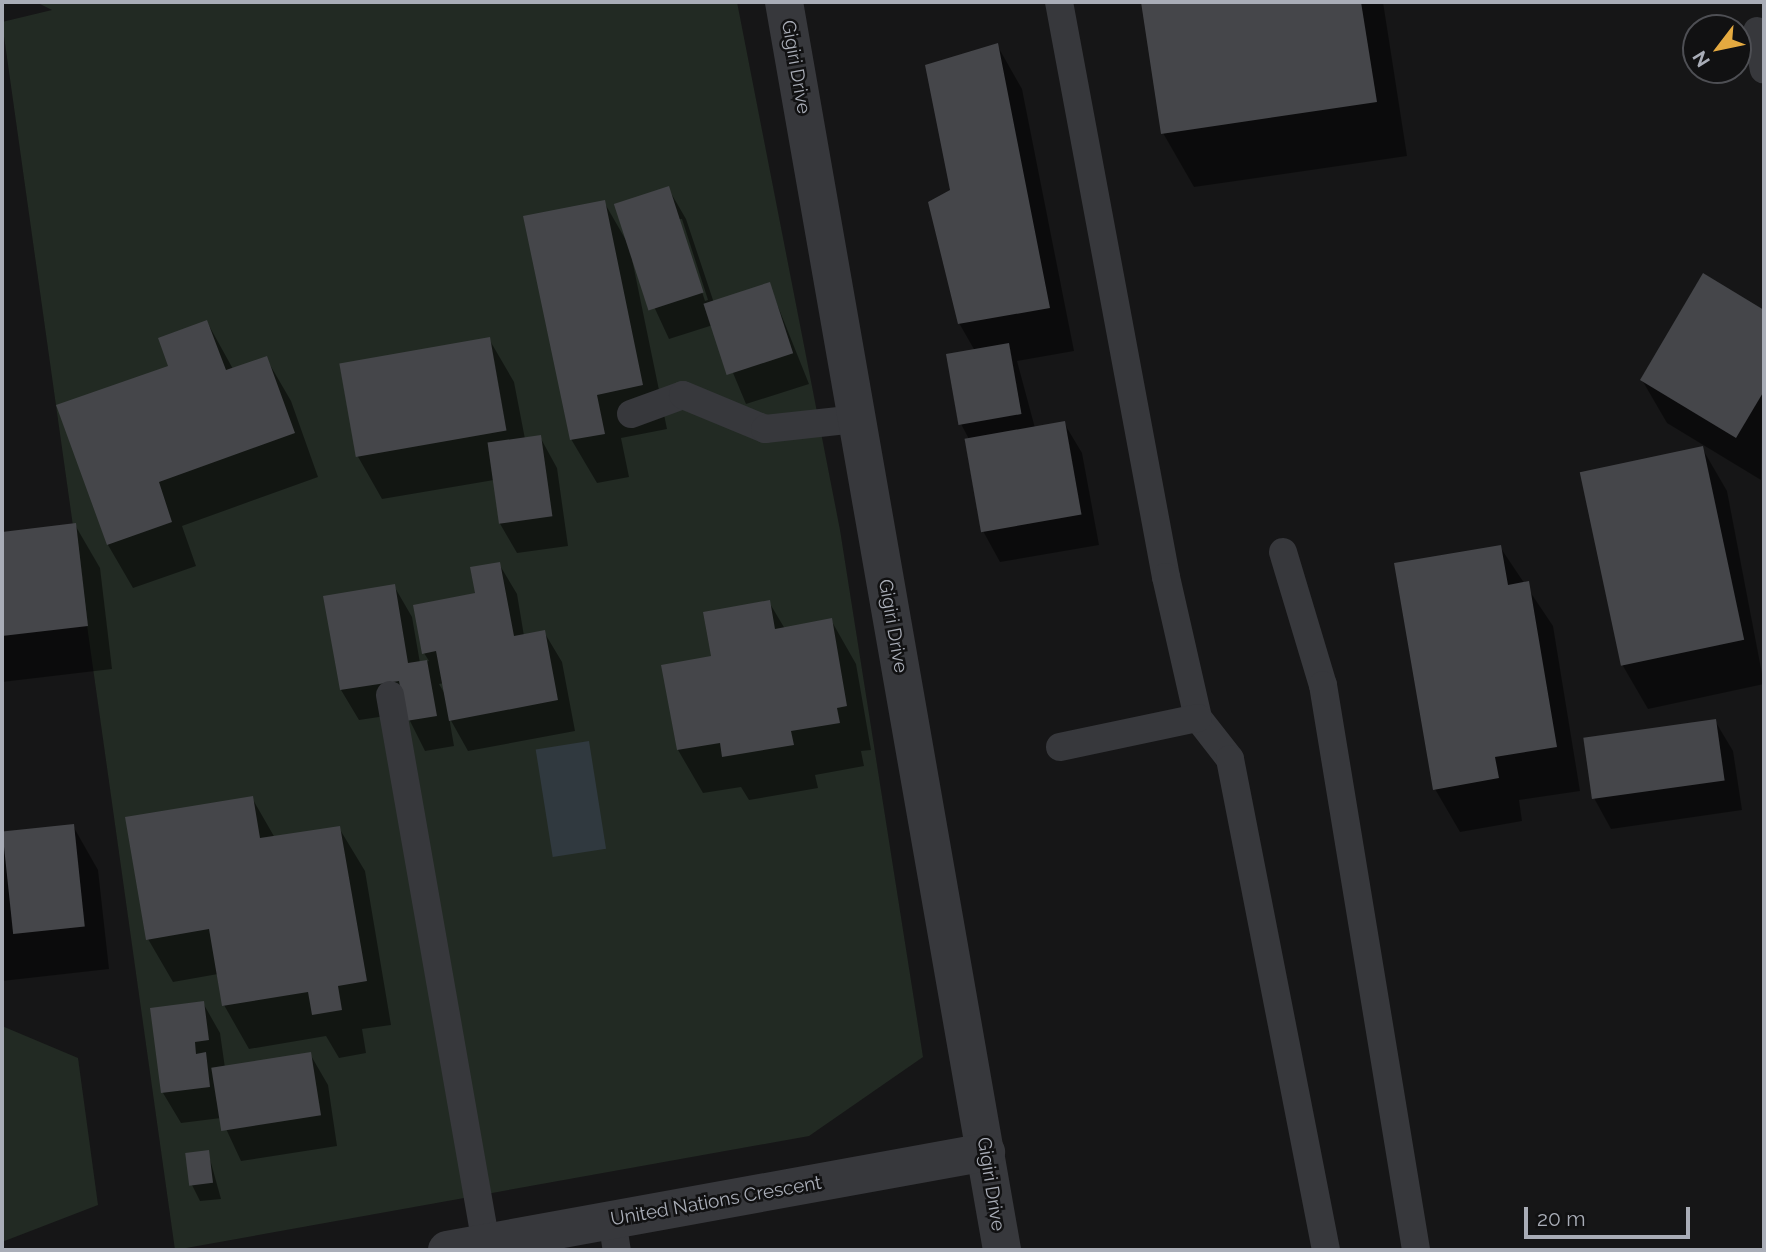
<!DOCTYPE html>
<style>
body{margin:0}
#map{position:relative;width:1766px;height:1252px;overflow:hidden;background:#161617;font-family:Raleway,sans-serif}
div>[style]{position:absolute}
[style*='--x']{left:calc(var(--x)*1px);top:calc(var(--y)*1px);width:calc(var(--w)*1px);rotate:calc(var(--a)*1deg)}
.green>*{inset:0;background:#222a23}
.water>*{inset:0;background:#30393f;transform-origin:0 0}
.shadow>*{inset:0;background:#0007}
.building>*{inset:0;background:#45464a;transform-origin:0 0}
.service>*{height:28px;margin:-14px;padding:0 14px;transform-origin:14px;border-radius:14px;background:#37383c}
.minor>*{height:38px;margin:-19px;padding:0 19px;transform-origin:19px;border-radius:19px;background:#37383c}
span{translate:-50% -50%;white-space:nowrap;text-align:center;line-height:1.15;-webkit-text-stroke:5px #111112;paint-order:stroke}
.street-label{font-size:19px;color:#a9adb7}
.frame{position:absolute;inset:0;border:4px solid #a9adb7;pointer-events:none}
.north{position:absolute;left:1682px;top:14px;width:70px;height:70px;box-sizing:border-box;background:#111112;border:2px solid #4e4f54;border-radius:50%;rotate:238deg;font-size:19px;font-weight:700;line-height:28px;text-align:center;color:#a9adb7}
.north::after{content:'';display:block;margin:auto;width:24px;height:32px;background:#e5aa40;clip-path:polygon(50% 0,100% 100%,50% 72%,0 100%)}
.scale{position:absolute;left:1524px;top:1207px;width:166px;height:32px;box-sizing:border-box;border:4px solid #a9adb7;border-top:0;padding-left:9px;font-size:21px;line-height:24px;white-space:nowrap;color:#a9adb7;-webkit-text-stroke:5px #111112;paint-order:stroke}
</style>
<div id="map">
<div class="green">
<i style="clip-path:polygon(36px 2px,737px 2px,840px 530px,923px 1057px,809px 1136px,175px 1250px,2px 22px,52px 10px)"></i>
<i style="clip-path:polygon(2px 1026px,78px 1058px,98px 1205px,2px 1242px)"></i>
</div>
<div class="water">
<i style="left:589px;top:741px;width:109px;height:54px;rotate:81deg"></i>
</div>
<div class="shadow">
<i style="clip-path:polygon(1143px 2px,1383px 2px,1407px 156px,1194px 187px,1163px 133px)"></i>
<i style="clip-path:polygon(997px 45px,1022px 89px,1074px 351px,1017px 361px,1035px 428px,1064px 423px,1082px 453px,1099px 545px,1000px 562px,983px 531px,969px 439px,961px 424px,975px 351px,959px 323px,952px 191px)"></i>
<i style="clip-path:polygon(evenodd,668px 188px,686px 219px,714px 303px,769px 284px,809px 384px,746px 404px,713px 325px,669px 339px,632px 259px,667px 429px,621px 438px,629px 477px,597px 483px,571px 439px,604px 202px,627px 242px,668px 188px,678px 219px,682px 219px,708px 300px,705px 301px,678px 219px)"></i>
<i style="clip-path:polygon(1704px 276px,1764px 312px,1761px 480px,1667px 423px,1642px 380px)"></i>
<i style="clip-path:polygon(207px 322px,233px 369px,266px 358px,291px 401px,318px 477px,182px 526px,196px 566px,133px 588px,108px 545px,58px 406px,170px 367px)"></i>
<i style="clip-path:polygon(489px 339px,514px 382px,525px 439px,540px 437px,557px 468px,568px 546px,517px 553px,499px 522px,494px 480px,382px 499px,357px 455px)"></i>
<i style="clip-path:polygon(1702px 448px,1727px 491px,1764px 684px,1648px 709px,1623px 666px,1582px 473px)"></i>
<i style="clip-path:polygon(75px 525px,100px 568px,112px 669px,2px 682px,2px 533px)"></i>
<i style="clip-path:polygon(1500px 547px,1553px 626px,1580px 791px,1519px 800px,1522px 821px,1460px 832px,1435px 789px)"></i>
<i style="clip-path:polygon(evenodd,499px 564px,517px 594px,524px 636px,544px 632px,562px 662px,575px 731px,468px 751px,449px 717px,454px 746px,425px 751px,406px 713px,359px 720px,341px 690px,394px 586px,412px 617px,420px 663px,429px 661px,424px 653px,499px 564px,444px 683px,445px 694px,439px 684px,444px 683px)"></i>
<i style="clip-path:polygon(769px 602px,785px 629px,831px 620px,856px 664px,871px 750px,861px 751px,864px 766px,815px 775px,818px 788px,749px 800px,741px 787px,703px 793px,678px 750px,714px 658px)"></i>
<i style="clip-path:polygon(1715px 721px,1733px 751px,1742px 810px,1611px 829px,1594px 798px)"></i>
<i style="clip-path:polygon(252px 798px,275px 838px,339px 828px,365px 871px,391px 1025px,362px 1029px,366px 1053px,339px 1058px,326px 1036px,249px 1049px,224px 1005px,218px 974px,173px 982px,148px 939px)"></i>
<i style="clip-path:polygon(73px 826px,98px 870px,109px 969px,2px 981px,2px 834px)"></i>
<i style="clip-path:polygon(203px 1003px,220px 1033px,225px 1068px,310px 1054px,328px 1085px,337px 1146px,241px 1161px,221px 1118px,181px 1123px,163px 1093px)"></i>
<i style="clip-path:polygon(208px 1152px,221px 1199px,200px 1201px,192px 1185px)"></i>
</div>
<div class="building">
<i style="clip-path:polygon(1141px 2px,1361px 2px,1377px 102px,1161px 134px)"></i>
<i style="clip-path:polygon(998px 43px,1050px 308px,958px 324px,928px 202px,950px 190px,925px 65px)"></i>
<i style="left:669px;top:186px;width:112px;height:58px;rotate:72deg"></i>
<i style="clip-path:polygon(605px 200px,643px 385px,597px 395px,605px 434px,570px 440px,523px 216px)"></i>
<i style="clip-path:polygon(1703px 273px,1764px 310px,1764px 391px,1736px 438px,1640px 380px)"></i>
<i style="left:770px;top:282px;width:75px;height:70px;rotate:72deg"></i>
<i style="clip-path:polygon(207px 320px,226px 370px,267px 356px,295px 433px,159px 482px,172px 522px,107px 545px,56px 405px,168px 366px,158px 338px)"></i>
<i style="left:490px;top:337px;width:95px;height:153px;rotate:80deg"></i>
<i style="left:1009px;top:343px;width:72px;height:64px;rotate:80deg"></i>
<i style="left:1065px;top:421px;width:95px;height:102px;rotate:80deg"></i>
<i style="left:541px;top:435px;width:82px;height:54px;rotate:82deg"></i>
<i style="left:1703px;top:446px;width:198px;height:126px;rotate:78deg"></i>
<i style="clip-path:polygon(76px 523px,88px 626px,2px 636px,2px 532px)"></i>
<i style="clip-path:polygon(1501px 545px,1508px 585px,1529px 581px,1557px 747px,1495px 757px,1499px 778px,1433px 790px,1394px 563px)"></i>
<i style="clip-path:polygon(500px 562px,514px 636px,545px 630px,558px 700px,449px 721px,436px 651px,422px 654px,413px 605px,475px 593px,470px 567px)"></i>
<i style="clip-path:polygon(395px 584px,408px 663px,427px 660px,437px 716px,406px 721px,399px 681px,340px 690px,323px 596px)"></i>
<i style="clip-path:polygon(770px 600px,775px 629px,832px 618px,847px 706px,837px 708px,840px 723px,791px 731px,794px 745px,722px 757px,720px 743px,677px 750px,661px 665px,711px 656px,703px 612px)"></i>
<i style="left:1716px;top:719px;width:62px;height:134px;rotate:82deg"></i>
<i style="clip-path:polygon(253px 796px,260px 838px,340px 826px,367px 981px,338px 986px,342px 1010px,312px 1015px,308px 992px,222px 1006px,209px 929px,146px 940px,125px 817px)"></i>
<i style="left:74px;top:824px;width:103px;height:72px;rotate:84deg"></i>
<i style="clip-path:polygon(204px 1001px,209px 1040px,195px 1042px,196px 1054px,206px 1052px,210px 1087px,161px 1093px,150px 1008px)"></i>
<i style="left:311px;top:1052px;width:64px;height:101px;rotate:81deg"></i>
<i style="left:209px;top:1150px;width:33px;height:24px;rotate:83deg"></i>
</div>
<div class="service">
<i style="--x:1059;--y:2;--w:585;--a:79.46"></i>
<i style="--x:1166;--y:577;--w:145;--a:77.2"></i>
<i style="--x:1198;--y:718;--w:52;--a:52"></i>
<i style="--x:1230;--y:759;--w:500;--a:78.94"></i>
<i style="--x:1757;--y:31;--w:39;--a:80"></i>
<i style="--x:631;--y:414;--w:55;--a:-20.1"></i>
<i style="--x:683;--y:395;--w:89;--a:22.5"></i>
<i style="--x:765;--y:429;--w:93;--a:-6.2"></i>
<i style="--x:1283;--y:552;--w:139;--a:73.3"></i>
<i style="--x:1323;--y:685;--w:573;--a:80.65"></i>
<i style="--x:390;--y:695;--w:557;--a:80.08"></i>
<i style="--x:1060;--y:747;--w:141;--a:-11.9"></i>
<i style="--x:612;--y:1220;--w:30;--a:81"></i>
</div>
<div class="minor">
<i style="--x:784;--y:2;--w:1267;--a:80.09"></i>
<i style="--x:447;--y:1250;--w:548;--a:-10.3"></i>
</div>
<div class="street-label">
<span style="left:796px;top:67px;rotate:80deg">Gigiri Drive</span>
<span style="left:893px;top:626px;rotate:80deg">Gigiri Drive</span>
<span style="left:991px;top:1184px;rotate:81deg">Gigiri Drive</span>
<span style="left:716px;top:1201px;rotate:-10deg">United Nations Crescent</span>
</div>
<div class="frame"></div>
<div class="north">N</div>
<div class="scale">20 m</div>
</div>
